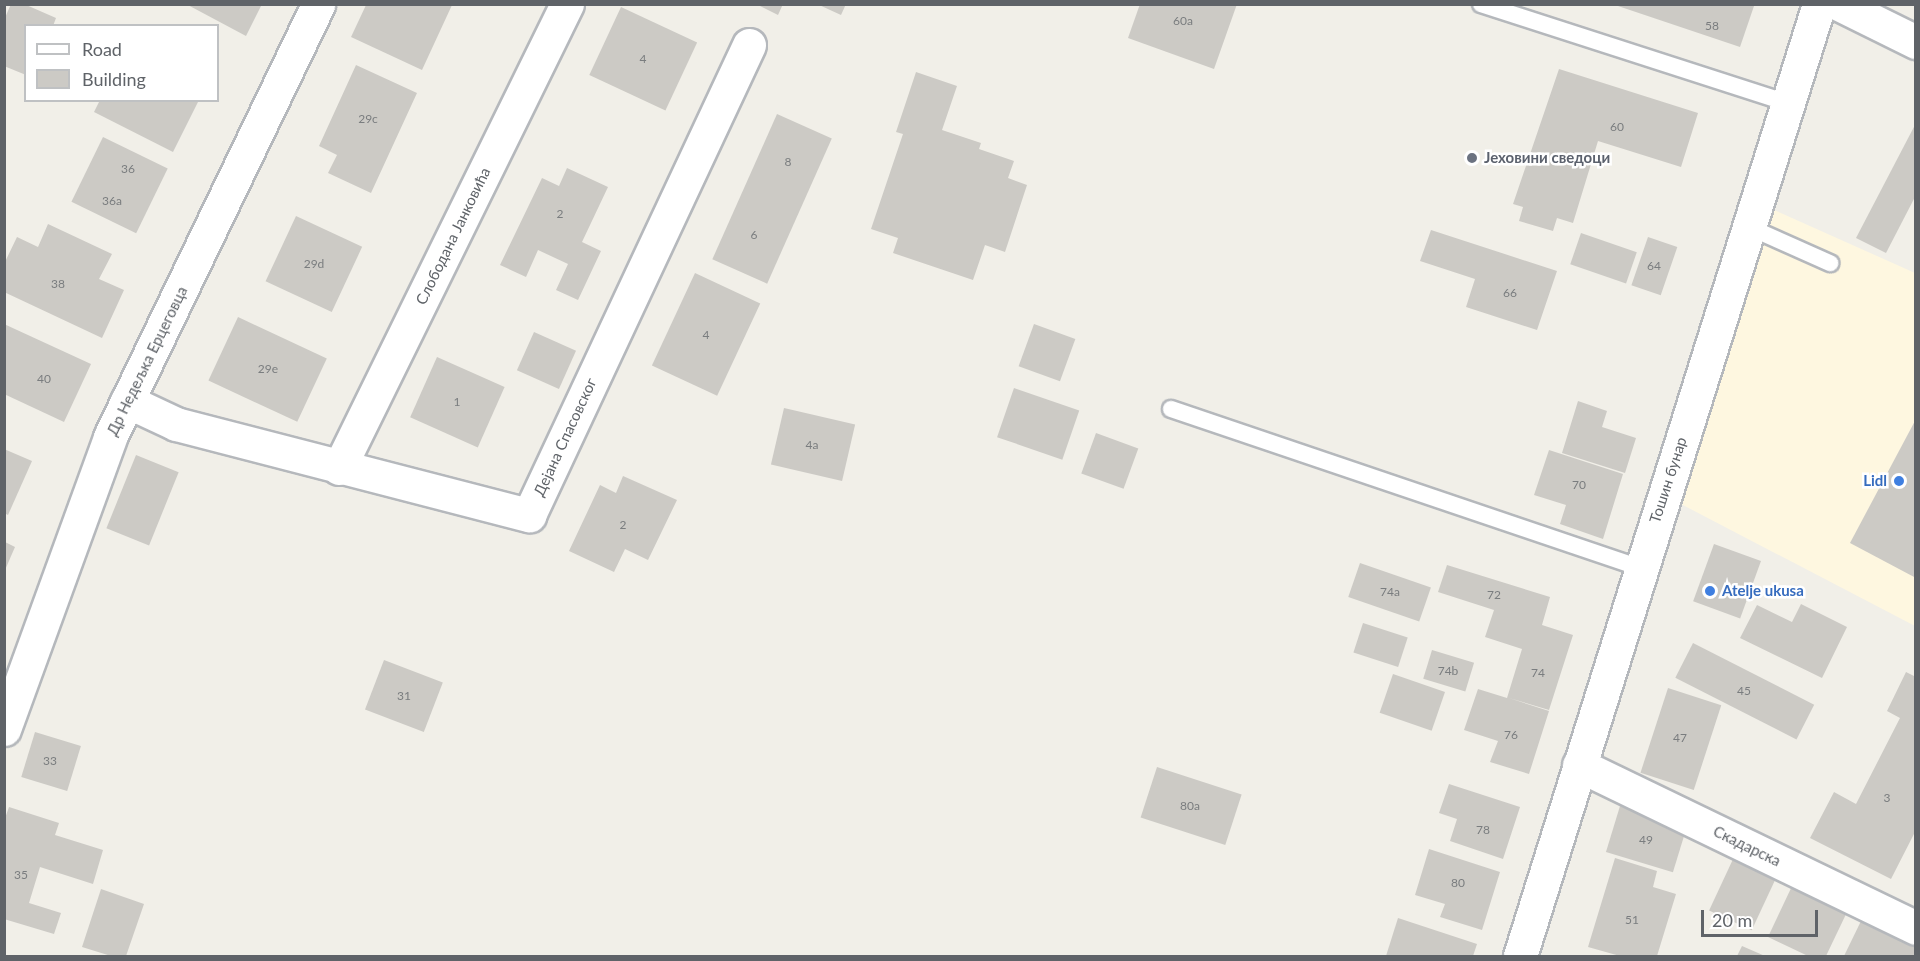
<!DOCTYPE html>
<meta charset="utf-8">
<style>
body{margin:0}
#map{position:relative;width:1920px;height:961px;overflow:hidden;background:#f1efe8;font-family:Lato,sans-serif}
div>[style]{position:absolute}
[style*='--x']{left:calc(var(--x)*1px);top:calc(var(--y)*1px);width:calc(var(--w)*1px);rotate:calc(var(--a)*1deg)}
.commercial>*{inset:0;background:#fef7e0}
.building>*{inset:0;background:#cccac5;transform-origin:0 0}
.roads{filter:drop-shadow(2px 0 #b5b8bc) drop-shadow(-2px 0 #b5b8bc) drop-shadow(0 2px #b5b8bc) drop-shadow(0 -2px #b5b8bc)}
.lane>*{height:16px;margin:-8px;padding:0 8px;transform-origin:8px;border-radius:8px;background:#fff}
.street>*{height:33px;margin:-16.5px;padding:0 16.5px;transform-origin:16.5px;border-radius:16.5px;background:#fff}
.secondary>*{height:33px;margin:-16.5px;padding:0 16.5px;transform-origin:16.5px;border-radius:16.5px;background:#fff}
.dots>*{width:16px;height:16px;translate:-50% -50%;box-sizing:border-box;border:3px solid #fff;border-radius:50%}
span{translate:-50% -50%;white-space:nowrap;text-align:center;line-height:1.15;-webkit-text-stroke:5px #fff;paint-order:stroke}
.number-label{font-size:12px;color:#7a7d7f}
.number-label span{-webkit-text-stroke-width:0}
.worship-label{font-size:15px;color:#5b616d;font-weight:700}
.left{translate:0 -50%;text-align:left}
.street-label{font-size:15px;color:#5f6368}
.shop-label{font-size:15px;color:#366cbe;font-weight:700}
.right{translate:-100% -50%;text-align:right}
.frame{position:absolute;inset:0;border:6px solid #5f6368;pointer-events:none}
.legend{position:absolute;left:24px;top:24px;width:195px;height:78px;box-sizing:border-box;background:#fff;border:2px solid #bfc1c3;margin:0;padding:8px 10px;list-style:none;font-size:18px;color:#5f6368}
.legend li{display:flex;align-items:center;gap:12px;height:30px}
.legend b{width:30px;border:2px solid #bfc1c3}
.scale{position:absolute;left:1701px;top:910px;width:117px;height:27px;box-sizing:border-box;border:3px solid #5f6368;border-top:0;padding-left:8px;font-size:18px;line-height:21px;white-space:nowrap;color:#5f6368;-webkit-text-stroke:4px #fff;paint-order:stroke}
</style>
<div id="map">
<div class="commercial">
<i style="clip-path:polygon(1772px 209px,1915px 273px,1915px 626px,1679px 503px)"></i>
</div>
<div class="building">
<i style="clip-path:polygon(11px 4px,24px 4px,56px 18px,53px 26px,26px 26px,26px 75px,4px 66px,4px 20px)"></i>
<i style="clip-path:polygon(186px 4px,262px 4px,246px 36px)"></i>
<i style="clip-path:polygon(756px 4px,783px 4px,778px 15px)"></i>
<i style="clip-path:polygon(817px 4px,846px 4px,841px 15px)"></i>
<i style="clip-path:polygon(1140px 4px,1237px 4px,1214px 69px,1128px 38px)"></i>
<i style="clip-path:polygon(1612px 4px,1750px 4px,1754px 6px,1740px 47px)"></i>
<i style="clip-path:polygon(366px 5px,452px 5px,422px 70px,351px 37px)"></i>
<i style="left:621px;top:7px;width:84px;height:75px;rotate:25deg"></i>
<i style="clip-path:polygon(356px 65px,417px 93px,371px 193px,328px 173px,337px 155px,319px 146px)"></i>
<i style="clip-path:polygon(1559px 69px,1698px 113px,1681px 167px,1598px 141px,1573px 223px,1557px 218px,1553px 231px,1519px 221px,1523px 207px,1513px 204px)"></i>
<i style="clip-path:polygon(916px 72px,957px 86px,942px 130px,981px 143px,979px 149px,1014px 161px,1008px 178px,1027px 185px,1005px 252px,985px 245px,973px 280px,893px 253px,898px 238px,871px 229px,903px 134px,896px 132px)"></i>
<i style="clip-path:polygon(100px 100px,199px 100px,173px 152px,94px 112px)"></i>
<i style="left:777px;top:114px;width:60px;height:159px;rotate:24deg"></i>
<i style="clip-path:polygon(1916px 123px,1916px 195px,1886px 253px,1856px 238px)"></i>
<i style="left:103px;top:137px;width:72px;height:72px;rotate:26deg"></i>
<i style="clip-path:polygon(567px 168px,608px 187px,582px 242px,601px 251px,578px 300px,556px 290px,568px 264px,538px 250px,526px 277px,500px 265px,542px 178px,559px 186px)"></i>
<i style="left:296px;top:216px;width:73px;height:72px;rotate:25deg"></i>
<i style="clip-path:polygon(48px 224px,112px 254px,99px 279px,124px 290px,102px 338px,4px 292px,4px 264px,17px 237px,38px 247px)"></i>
<i style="clip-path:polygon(1431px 230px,1557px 271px,1537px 330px,1466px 307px,1475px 279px,1420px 261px)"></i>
<i style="left:1581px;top:233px;width:59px;height:33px;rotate:19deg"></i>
<i style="left:1648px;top:237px;width:31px;height:51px;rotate:19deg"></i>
<i style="left:695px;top:273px;width:72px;height:102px;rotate:25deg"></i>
<i style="left:238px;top:317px;width:98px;height:70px;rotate:25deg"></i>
<i style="clip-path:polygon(4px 324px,91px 364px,64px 422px,4px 394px)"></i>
<i style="left:1034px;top:324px;width:44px;height:45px;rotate:20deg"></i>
<i style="left:534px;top:332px;width:46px;height:42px;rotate:24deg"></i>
<i style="left:437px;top:357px;width:74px;height:66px;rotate:24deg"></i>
<i style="left:1014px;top:388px;width:69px;height:52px;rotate:19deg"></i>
<i style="clip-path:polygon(1578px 401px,1607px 411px,1602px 427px,1636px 438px,1625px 473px,1562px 453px)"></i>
<i style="left:784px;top:408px;width:73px;height:58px;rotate:13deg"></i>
<i style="clip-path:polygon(1916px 419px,1916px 578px,1850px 543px)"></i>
<i style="left:1096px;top:433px;width:45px;height:43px;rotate:20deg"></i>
<i style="clip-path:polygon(4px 449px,32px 461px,8px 515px,4px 513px)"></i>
<i style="clip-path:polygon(1549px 450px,1623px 474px,1603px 539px,1560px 524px,1566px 505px,1534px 495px)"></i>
<i style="left:136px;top:455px;width:46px;height:79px;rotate:22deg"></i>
<i style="clip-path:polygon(623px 476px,677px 500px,648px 560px,625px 549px,614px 572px,569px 551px,600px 485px,616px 493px)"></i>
<i style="clip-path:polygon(5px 542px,15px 547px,5px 570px)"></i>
<i style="left:1714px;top:544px;width:50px;height:61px;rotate:20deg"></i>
<i style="left:1360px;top:563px;width:75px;height:36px;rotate:19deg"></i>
<i style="clip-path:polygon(1447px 565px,1550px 597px,1542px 625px,1573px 635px,1549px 710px,1509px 698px,1549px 711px,1529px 774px,1490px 762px,1498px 741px,1464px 730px,1478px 689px,1507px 698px,1522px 649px,1485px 637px,1494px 610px,1438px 592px)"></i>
<i style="clip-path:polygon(1801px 604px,1847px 627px,1822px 678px,1740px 638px,1757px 605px,1792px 622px)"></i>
<i style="left:1363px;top:623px;width:47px;height:31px;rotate:18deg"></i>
<i style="left:1693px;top:643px;width:136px;height:39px;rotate:27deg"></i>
<i style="left:1432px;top:650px;width:44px;height:30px;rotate:17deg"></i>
<i style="left:384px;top:660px;width:63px;height:53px;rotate:21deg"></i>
<i style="clip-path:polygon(1906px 672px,1916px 677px,1916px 830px,1891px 879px,1810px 838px,1834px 792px,1856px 804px,1900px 718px,1887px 711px)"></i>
<i style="left:1393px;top:674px;width:55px;height:41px;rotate:19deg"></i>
<i style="left:1668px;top:688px;width:56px;height:89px;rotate:18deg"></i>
<i style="left:35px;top:732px;width:48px;height:47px;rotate:17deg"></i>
<i style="left:1157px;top:767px;width:89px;height:53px;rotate:18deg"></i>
<i style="clip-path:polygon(1449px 784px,1520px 807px,1503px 859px,1450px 841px,1457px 819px,1439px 813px)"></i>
<i style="left:1620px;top:806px;width:70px;height:48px;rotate:17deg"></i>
<i style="clip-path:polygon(9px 807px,59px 823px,55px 835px,103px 850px,93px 884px,40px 867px,29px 903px,61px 913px,54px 934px,4px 919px,4px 821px)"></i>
<i style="clip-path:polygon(1429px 849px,1500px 872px,1482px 930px,1440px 917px,1445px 904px,1415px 895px)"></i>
<i style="left:1734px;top:857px;width:47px;height:59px;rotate:25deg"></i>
<i style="clip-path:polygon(1615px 858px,1657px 871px,1653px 887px,1676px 894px,1657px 956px,1620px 956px,1588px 947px)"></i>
<i style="clip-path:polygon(1793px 884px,1848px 910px,1826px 956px,1808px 956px,1768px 937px)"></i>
<i style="clip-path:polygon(101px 889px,144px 904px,126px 956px,111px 956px,82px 947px)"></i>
<i style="clip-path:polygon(1398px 918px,1477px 944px,1473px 956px,1386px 956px)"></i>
<i style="clip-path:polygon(1861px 921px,1916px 946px,1916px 956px,1844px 956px)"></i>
<i style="clip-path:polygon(1742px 946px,1765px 956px,1737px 956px)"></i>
</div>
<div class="roads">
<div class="lane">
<i style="--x:1481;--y:4;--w:323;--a:17.9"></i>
<i style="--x:1749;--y:227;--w:89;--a:24"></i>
<i style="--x:1171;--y:409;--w:495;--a:18.7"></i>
</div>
<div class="street">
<i style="--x:1839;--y:4;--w:86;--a:26.3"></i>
<i style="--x:127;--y:401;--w:54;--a:25.1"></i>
<i style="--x:176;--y:424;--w:365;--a:14.5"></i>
<i style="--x:529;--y:515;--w:519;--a:-64.92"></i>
<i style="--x:339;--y:468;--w:517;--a:-63.83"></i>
<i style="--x:4;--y:729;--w:311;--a:-70"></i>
<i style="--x:110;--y:437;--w:480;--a:-64.3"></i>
<i style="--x:1579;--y:765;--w:374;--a:25.8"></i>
</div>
<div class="secondary">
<i style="--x:1520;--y:956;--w:998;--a:-72.56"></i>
</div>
</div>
<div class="dots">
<i style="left:1472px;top:158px;background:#6b7280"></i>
<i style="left:1899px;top:481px;background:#3f7fe0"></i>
<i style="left:1710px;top:591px;background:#3f7fe0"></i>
</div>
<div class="number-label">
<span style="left:1183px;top:21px">60a</span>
<span style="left:1712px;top:26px">58</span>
<span style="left:643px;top:59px">4</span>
<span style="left:368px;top:119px">29c</span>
<span style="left:1617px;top:127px">60</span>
<span style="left:788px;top:162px">8</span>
<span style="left:128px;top:169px">36</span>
<span style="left:112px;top:201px">36a</span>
<span style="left:560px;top:214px">2</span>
<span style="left:754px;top:235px">6</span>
<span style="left:314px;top:264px">29d</span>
<span style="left:1654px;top:266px">64</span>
<span style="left:58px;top:284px">38</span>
<span style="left:1510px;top:293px">66</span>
<span style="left:706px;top:335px">4</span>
<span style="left:268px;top:369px">29e</span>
<span style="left:44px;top:379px">40</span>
<span style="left:457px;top:402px">1</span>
<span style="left:812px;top:445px">4a</span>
<span style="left:1579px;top:485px">70</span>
<span style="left:623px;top:525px">2</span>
<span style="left:1390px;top:592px">74a</span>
<span style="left:1494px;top:595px">72</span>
<span style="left:1448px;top:671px">74b</span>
<span style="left:1538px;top:673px">74</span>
<span style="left:1744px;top:691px">45</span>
<span style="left:404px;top:696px">31</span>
<span style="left:1511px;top:735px">76</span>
<span style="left:1680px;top:738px">47</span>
<span style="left:50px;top:761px">33</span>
<span style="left:1887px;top:798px">3</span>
<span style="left:1190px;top:806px">80a</span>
<span style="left:1483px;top:830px">78</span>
<span style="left:1646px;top:840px">49</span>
<span style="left:21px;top:875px">35</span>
<span style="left:1458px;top:883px">80</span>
<span style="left:1632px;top:920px">51</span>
</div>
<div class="worship-label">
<span class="left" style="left:1484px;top:158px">Јеховини сведоци</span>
</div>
<div class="street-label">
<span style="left:453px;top:236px;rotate:-64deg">Слободана Јанковића</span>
<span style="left:147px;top:361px;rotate:-64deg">Др Недељка Ерцеговца</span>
<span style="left:565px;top:437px;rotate:-65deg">Дејана Спасовског</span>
<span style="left:1668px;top:480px;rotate:-72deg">Тошин бунар</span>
<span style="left:1747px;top:846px;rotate:26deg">Скадарска</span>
</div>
<div class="shop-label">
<span class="right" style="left:1887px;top:481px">Lidl</span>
<span class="left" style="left:1722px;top:591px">Atelje ukusa</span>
</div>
<div class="frame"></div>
<ul class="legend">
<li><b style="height:8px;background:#fff"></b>Road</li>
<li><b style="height:16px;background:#cccac5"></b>Building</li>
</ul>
<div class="scale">20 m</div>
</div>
